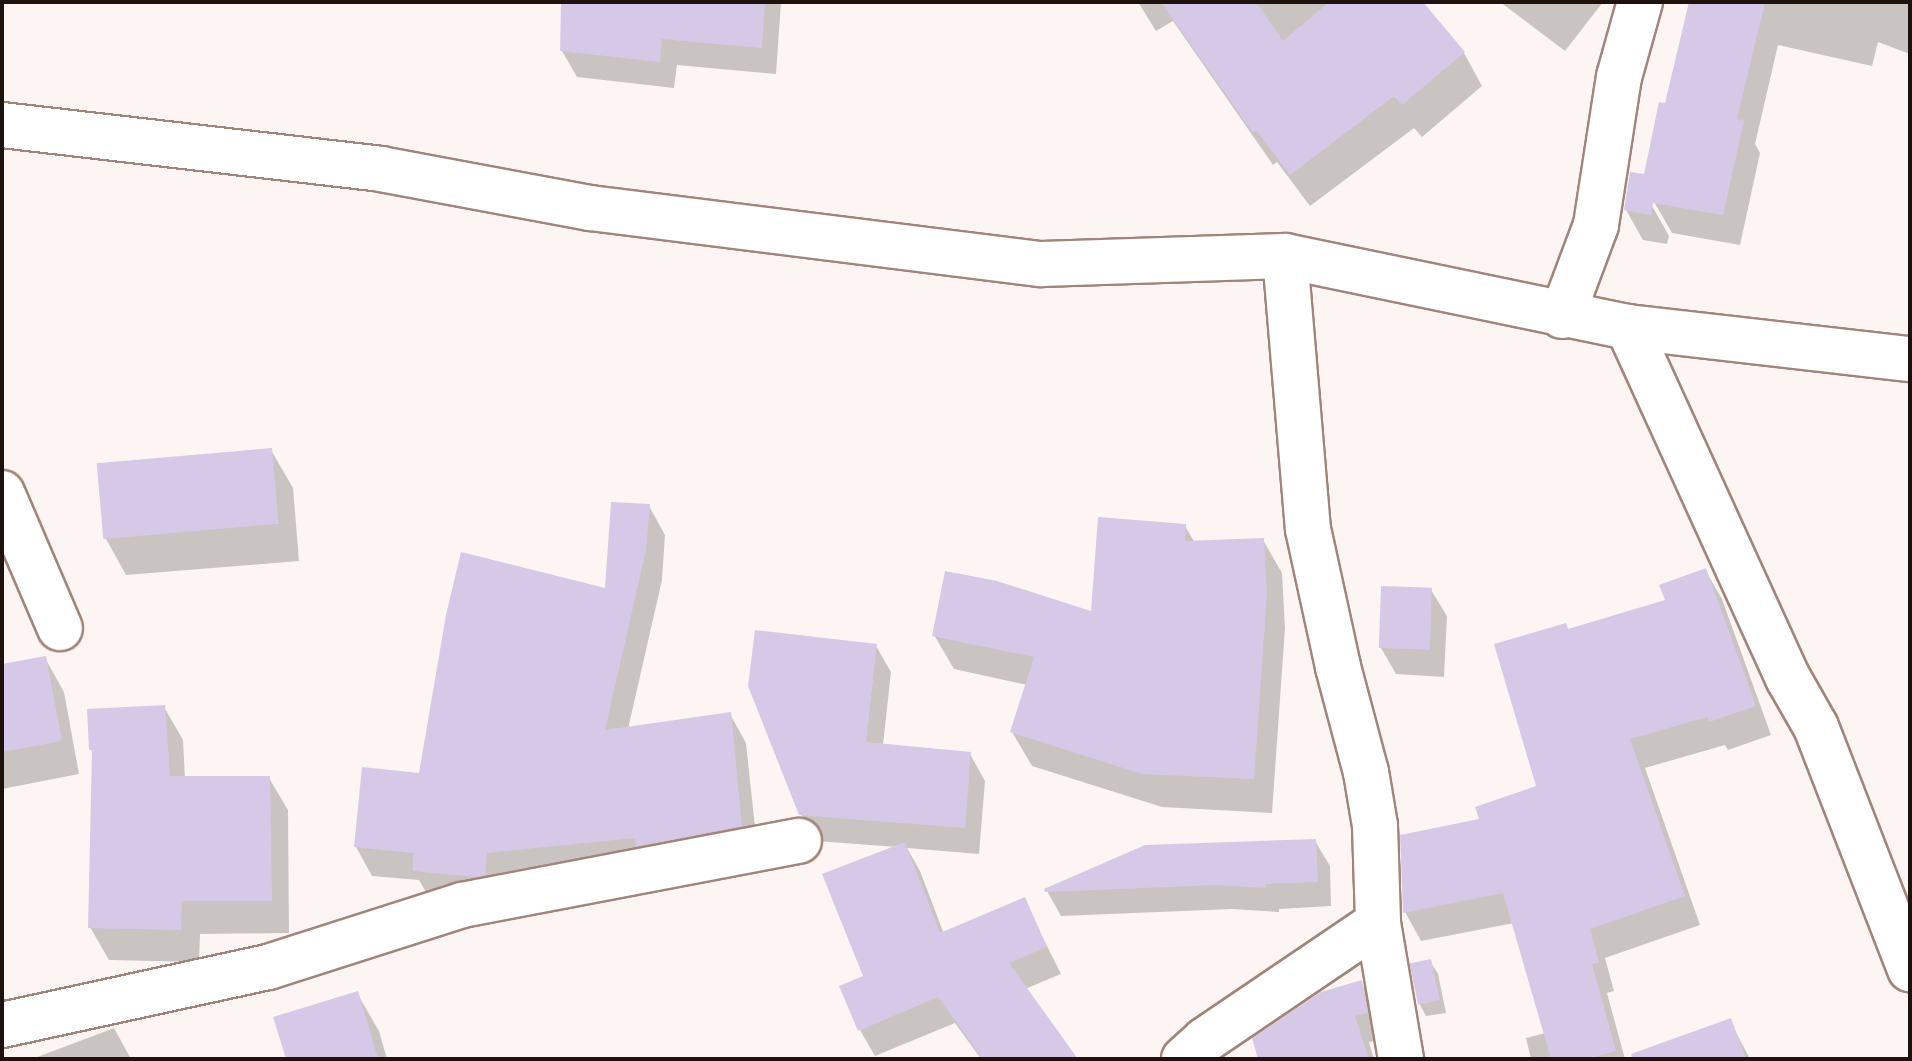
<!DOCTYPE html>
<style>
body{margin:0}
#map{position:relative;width:1912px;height:1061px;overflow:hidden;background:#fcf5f3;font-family:Ubuntu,sans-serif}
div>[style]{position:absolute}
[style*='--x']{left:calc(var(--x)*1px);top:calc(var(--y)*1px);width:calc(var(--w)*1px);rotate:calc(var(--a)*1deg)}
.shadow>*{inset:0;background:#0003}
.building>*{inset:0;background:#d6c9e7;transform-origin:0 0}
.roads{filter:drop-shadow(2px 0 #a2857a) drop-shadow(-2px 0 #a2857a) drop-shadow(0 2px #a2857a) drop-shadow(0 -2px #a2857a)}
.minor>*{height:44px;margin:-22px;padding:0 22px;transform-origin:22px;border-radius:22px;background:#fff}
span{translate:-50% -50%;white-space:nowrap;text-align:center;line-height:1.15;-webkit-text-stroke:7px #fcf5f3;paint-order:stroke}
.frame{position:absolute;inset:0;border:4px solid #1d120e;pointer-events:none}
</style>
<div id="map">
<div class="shadow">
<i style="clip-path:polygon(567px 2px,781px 2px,776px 74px,677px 65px,674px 88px,577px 77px,562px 51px)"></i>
<i style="clip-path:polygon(1138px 2px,1421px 2px,1464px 53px,1482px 86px,1422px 137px,1414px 128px,1310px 206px,1277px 162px,1273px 165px,1173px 21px,1156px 31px)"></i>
<i style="clip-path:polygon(1500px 2px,1603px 2px,1565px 51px)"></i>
<i style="clip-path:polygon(1688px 2px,1910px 2px,1910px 54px,1878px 42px,1872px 66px,1778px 45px,1755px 144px,1760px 153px,1740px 245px,1672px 233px,1654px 202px,1650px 202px,1669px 236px,1667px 244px,1643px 240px,1626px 210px,1645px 176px,1667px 106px,1690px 7px)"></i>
<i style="clip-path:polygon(271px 450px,293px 488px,299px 561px,126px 575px,105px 537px)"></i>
<i style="clip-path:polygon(649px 506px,665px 535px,662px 580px,628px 729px,730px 714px,746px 743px,758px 855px,430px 899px,419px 880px,372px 876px,356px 847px,421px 775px,607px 591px)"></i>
<i style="clip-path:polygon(1185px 526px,1195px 543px,1263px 540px,1282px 573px,1285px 628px,1272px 813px,1162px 807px,1032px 766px,1012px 732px,1027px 685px,954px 669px,934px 635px,1093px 614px)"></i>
<i style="clip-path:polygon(1705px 570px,1722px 599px,1771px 735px,1728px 750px,1725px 745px,1645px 768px,1700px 925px,1605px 958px,1614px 991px,1607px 993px,1625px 1059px,1531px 1059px,1526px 1038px,1546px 1033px,1514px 923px,1421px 941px,1405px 912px,1481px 820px,1539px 787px,1568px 631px,1667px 602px)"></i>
<i style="clip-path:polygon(1431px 590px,1447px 616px,1444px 677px,1396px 674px,1381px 648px)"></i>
<i style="clip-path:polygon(876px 646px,891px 672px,883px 745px,970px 754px,985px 781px,979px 854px,907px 848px,920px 871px,944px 934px,1026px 904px,1061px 974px,1025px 989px,1075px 1059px,981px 1059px,955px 1023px,875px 1056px,860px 1030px,865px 977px,897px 847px,816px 841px,801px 814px)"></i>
<i style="clip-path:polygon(45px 658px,64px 692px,79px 774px,2px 789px,2px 666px)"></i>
<i style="clip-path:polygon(164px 707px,183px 740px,185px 778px,269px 778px,288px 810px,289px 933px,200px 934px,199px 962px,109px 960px,90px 927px,94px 754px,91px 749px)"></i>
<i style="clip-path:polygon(1315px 841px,1330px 866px,1331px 906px,1279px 909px,1279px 912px,1232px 909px,1061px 916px,1047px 891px)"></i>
<i style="clip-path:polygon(1430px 961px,1438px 974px,1446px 1013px,1426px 1016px,1419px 1003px)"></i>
<i style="clip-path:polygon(1361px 982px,1376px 1008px,1382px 1040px,1369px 1042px,1374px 1059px,1260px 1059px)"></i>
<i style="clip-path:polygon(357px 993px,379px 1031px,387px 1059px,288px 1059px)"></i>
<i style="clip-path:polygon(1730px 1021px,1750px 1059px,1662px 1059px)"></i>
<i style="clip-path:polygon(114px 1028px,131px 1059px,32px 1059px)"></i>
</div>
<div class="building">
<i style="clip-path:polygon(561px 2px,765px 2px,762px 48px,662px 39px,660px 62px,560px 51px)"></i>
<i style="clip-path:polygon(1161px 2px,1256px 2px,1283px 41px,1329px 2px,1423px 2px,1465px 52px,1402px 105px,1394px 96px,1290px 175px,1257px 131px,1253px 133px)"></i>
<i style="clip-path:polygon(1689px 2px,1765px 2px,1737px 119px,1744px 121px,1723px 215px,1653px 203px,1651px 215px,1624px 210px,1630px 172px,1644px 174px,1659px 102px,1665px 103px)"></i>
<i style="left:272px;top:448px;width:76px;height:176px;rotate:85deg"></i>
<i style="clip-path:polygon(611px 502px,650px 504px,646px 550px,605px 730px,731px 712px,742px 826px,636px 847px,635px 838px,487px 853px,485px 875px,476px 877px,413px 871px,413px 853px,354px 847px,362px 767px,419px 773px,446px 615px,461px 552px,605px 588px)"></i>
<i style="clip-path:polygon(1098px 517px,1186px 524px,1185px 541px,1264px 538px,1267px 593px,1254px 779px,1142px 774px,1010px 732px,1034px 657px,932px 636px,945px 571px,997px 581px,1091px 611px)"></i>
<i style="clip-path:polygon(1706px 568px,1756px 706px,1709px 722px,1707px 717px,1630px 739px,1685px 896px,1590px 929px,1599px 962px,1592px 964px,1616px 1051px,1587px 1059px,1551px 1059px,1503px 893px,1403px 913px,1400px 835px,1479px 819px,1475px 807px,1536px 786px,1494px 644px,1566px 623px,1568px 629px,1665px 600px,1659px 585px)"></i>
<i style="left:1381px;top:586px;width:51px;height:62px;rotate:2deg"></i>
<i style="clip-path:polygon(755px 630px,877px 644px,866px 742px,971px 752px,965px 828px,799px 815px,748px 686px)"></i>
<i style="clip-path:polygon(46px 656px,62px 741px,2px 752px,2px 664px)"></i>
<i style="clip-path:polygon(165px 705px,170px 776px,270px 776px,272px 901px,182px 901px,181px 930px,88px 928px,92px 750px,89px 750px,87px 709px)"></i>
<i style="clip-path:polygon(1316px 839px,1318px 882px,1266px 884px,1266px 888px,1217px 885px,1045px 892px,1044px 889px,1145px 845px)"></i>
<i style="clip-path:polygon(905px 842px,940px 933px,1025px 897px,1047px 947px,1009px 963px,1078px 1059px,983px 1059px,938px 997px,858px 1031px,839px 986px,863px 976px,822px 874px)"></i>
<i style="left:1431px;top:959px;width:42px;height:22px;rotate:78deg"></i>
<i style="clip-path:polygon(1362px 980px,1368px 1013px,1355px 1016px,1369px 1059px,1258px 1059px,1252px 1038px,1321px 992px)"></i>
<i style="clip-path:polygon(358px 991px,378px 1059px,286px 1059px,273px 1017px)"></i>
<i style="clip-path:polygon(1731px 1018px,1746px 1059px,1632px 1059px,1631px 1054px)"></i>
</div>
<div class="roads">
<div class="minor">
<i style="--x:2;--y:125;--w:381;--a:6.6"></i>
<i style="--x:380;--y:169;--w:214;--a:10.5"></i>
<i style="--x:590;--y:208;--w:454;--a:7.1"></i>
<i style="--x:1041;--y:264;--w:244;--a:-1.9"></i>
<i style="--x:1285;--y:256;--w:350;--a:11.7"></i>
<i style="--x:1628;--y:327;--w:284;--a:6.5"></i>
<i style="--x:1285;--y:256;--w:274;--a:85.2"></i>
<i style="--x:1308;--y:529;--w:141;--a:77.7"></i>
<i style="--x:1338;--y:667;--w:109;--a:75.1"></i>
<i style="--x:1366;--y:772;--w:55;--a:80.5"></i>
<i style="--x:1375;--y:826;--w:97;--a:88.2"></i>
<i style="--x:1378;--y:923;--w:138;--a:80.4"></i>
<i style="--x:1562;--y:316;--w:97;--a:-69.5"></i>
<i style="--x:1596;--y:225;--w:150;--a:-81.2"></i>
<i style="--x:1619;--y:77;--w:78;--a:-74.4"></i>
<i style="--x:1628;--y:327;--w:386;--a:65.5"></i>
<i style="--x:1788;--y:678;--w:56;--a:60.3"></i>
<i style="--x:1816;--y:727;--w:260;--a:68.8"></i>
<i style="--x:2;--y:493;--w:147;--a:66.8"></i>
<i style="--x:2;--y:1025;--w:272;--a:-12.3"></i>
<i style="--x:268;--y:967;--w:204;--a:-17.7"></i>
<i style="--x:462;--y:905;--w:343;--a:-10.8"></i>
<i style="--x:1184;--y:1059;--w:28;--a:-42"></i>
<i style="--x:1205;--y:1040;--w:209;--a:-34.1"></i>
</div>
</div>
<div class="frame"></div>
</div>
